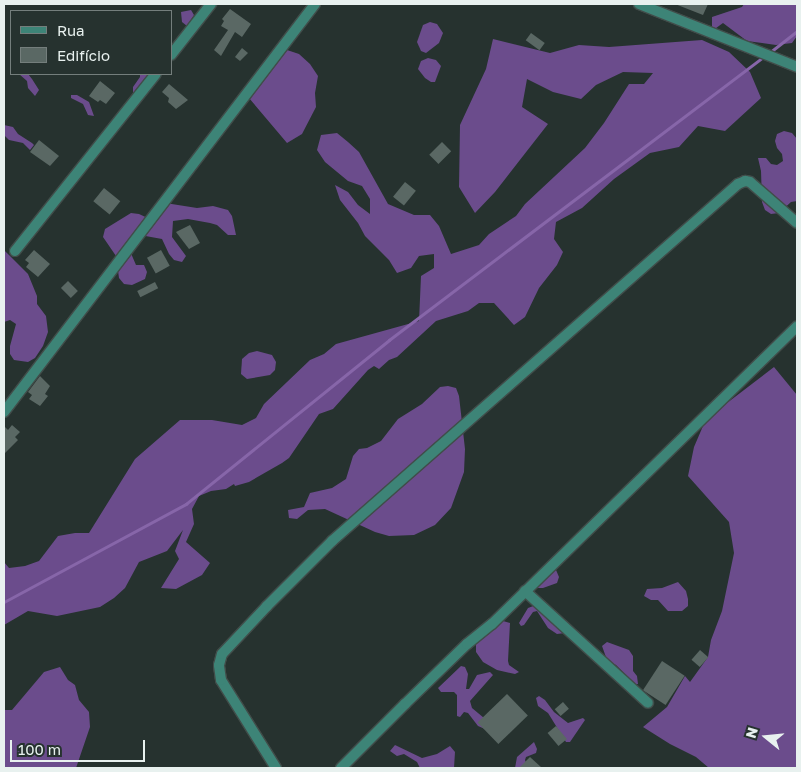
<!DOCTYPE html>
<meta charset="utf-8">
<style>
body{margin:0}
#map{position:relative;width:801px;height:772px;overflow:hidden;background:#26322f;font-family:"Golos Text",sans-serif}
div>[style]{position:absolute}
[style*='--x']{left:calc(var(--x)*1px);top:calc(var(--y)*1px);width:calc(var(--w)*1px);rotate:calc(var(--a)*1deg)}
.forest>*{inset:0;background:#6b4c8c}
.stream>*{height:2.5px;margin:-1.25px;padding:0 1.25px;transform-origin:1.25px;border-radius:1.25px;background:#8766a9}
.building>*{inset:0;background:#5a6864;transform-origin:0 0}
.roads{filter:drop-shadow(1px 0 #414d4a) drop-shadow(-1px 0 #414d4a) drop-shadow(0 1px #414d4a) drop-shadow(0 -1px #414d4a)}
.minor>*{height:10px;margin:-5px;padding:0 5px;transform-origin:5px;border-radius:5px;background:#3d8477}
span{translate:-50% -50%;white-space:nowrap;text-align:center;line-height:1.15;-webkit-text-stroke:4.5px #26322f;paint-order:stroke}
.frame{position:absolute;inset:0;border:5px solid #e8f1ef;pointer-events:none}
.legend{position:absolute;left:10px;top:10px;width:162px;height:65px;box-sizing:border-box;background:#26322f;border:1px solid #747e7c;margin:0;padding:6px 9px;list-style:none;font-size:15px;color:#e8f1ef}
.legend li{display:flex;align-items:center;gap:10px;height:25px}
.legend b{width:25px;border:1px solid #747e7c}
.north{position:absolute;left:741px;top:712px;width:50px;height:50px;-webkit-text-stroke:4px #26322f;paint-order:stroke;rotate:287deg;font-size:14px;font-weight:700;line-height:20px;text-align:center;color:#e8f1ef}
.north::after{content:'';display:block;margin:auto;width:18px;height:22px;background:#e8f1ef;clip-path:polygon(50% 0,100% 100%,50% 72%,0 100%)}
.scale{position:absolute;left:10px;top:740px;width:135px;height:22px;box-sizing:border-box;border:2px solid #e8f1ef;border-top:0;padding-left:6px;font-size:15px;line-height:18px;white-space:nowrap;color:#e8f1ef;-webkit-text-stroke:4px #26322f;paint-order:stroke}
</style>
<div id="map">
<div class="forest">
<i style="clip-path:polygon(744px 4px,797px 4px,797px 36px,792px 43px,776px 45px,747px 41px,723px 23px,712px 31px,712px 17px,742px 7px)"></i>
<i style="clip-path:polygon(191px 10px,194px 15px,187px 26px,182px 22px,181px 12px)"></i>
<i style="clip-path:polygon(430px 22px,437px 24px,443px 33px,439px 43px,426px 53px,421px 51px,417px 42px,423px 25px)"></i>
<i style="clip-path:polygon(493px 39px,550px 53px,579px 45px,609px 47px,702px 40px,729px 52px,750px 72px,761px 98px,725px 131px,698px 126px,679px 147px,650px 153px,614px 179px,582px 208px,556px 222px,554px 239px,563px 252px,557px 265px,539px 288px,525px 317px,514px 325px,494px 303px,479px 303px,468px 311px,436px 321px,397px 357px,389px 360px,379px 369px,374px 366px,368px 370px,333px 409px,319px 414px,289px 458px,282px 463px,249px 482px,235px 486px,234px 484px,226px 489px,211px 491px,199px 496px,192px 509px,194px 524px,186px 542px,210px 563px,202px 575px,176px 589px,161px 588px,179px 559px,175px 551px,183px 530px,167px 551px,139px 562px,125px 588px,114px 598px,100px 607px,57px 616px,28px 611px,4px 625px,4px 562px,9px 568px,25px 566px,39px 561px,58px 536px,75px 533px,89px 533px,135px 459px,180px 420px,212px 420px,242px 425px,256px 418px,264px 404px,310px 360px,324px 354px,336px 344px,419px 321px,421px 276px,434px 268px,434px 254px,419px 256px,411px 268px,397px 273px,389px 260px,365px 236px,358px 223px,340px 200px,335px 185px,348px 192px,358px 205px,370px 214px,370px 199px,362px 186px,348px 181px,325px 162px,317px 150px,321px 135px,337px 133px,348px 142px,359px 152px,388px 204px,414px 215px,430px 215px,439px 226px,451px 254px,479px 245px,489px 234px,516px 216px,525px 204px,585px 148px,604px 123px,629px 84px,644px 84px,653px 73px,623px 72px,596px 85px,581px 99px,553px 92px,527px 79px,522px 107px,548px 124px,495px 192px,475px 213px,459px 187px,460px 125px,486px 69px)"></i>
<i style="clip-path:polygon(284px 49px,299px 54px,310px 64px,318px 76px,315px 93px,316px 107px,302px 134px,287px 143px,249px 98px)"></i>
<i style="clip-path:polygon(428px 58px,436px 60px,441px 66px,435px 82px,431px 82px,425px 78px,418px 69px,421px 61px)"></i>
<i style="clip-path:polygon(19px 74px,28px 74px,32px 79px,39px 90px,35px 96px,28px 88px,27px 81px)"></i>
<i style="clip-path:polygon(140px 74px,151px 74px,133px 93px,133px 87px,140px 77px)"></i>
<i style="clip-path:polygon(71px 95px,77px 95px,89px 102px,94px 116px,88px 115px,83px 104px,71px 98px)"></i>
<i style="clip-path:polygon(4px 125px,13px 127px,18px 134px,32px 143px,34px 145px,30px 150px,23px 143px,9px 140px,4px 135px)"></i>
<i style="clip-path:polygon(784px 131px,792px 133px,797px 139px,797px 201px,791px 202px,779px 213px,771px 214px,765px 210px,762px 202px,761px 171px,758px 158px,766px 158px,771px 164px,777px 165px,783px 161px,782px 154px,777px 148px,775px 141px,777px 134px)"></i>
<i style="clip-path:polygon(159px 202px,197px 208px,213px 206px,228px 210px,232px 216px,236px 235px,228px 235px,217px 225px,210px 223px,188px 219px,173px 221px,172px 237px,186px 256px,182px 262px,174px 260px,169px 254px,162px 239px,140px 235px,130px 251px,136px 265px,144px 265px,147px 272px,145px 279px,132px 285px,124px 284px,119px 278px,116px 256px,103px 237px,105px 229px,131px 213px,139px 214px,152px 220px,159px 218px)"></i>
<i style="clip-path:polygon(4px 250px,28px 274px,37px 296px,37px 304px,46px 316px,48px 332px,43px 346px,35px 358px,28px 362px,14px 360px,10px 354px,10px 346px,16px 324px,10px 320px,4px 322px)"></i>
<i style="clip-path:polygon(257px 351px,272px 355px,276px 362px,275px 370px,270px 375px,247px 379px,241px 374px,242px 359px,249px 353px)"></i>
<i style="clip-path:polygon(774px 367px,797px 395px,797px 768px,709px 768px,696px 757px,670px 744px,643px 727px,667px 707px,685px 676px,690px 682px,708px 657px,711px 640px,722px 611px,734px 553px,729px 522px,688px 476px,694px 447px,706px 419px)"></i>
<i style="clip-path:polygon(448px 386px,456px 388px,459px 396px,465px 449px,464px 472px,451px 508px,435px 525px,414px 535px,389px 536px,375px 532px,325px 509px,308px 510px,297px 519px,289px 518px,288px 510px,304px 507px,310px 493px,332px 488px,346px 479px,353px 456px,359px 449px,367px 448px,381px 441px,398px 419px,422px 404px,440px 387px)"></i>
<i style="clip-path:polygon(556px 570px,559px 577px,557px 583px,543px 588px,537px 588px,551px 572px)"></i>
<i style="clip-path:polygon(678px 582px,686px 591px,688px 599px,688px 606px,682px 611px,668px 611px,658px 600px,651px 600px,644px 596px,647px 589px,662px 588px)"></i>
<i style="clip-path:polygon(536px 605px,565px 633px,557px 634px,548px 628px,537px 611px,533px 612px,524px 625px,521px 626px,519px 623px,528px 608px)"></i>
<i style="clip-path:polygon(503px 621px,510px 623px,508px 661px,509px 665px,519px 672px,515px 674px,497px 670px,483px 662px,476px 652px,476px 644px,491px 632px,496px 625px)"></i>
<i style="clip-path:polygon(607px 642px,629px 650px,633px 656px,633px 671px,637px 676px,638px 684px,635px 684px,616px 665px,607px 660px,602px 646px)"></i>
<i style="clip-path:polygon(461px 666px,465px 667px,468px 674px,466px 689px,469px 689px,477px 675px,490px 672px,493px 675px,470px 701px,472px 708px,484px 718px,485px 729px,478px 726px,468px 713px,464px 712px,460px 717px,457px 716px,457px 695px,454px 692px,441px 692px,438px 688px)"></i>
<i style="clip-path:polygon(60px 667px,68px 680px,75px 685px,79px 700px,89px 712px,90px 727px,76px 768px,4px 768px,4px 710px,12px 710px,44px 672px)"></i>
<i style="clip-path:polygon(539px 696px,545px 700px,554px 712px,568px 723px,583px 718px,585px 720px,570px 742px,566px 742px,548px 713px,538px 706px,536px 698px)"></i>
<i style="clip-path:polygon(534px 742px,537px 749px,536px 753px,526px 757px,525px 760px,528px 768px,515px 768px,517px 757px)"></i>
<i style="clip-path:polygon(395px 745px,422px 758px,437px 754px,450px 746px,455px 752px,454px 768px,420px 768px,417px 762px,404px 754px,397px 756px,390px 751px)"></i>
</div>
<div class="stream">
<i style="--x:769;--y:53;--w:36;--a:-38"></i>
<i style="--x:4;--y:602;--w:207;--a:-28.3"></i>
<i style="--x:186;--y:504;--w:261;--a:-38.9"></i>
<i style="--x:389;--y:340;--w:470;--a:-37.1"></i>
</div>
<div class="building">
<i style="clip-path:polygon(675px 4px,708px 4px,703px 15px)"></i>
<i style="clip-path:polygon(230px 9px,251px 24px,242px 37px,235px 32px,221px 56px,214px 50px,228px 30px,221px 26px,224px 21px,222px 19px)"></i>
<i style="left:531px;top:33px;width:17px;height:9px;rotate:36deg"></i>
<i style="clip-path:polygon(242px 48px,248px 53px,240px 61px,235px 57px)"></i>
<i style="clip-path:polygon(100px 81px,115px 93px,106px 104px,100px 100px,98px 102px,89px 96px)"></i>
<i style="clip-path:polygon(169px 84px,188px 100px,176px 109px,168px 102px,169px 98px,162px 92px)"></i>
<i style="clip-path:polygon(39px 140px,59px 156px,50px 166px,30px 152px)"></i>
<i style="left:442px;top:142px;width:13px;height:18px;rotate:45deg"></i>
<i style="left:405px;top:182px;width:14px;height:19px;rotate:39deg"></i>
<i style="left:104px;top:188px;width:21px;height:17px;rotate:39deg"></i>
<i style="clip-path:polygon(190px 225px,200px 243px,189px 249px,176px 232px)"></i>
<i style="clip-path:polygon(34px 250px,50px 264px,38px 277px,26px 267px,29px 263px,25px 260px)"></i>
<i style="left:161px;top:250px;width:18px;height:16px;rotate:61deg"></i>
<i style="left:68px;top:281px;width:14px;height:10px;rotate:45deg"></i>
<i style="left:155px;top:282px;width:7px;height:20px;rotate:63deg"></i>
<i style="clip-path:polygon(40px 376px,50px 386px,45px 394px,48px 396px,40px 406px,29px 399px,32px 395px,28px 392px)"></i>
<i style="clip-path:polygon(12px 425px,20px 432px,15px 437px,18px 440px,4px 454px,4px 426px,8px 430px)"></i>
<i style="left:700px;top:650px;width:11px;height:13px;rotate:41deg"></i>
<i style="left:662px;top:661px;width:27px;height:35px;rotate:33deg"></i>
<i style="left:507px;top:694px;width:30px;height:41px;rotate:46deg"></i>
<i style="left:563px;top:702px;width:9px;height:11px;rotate:49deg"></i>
<i style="left:556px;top:726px;width:17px;height:11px;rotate:50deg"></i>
<i style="clip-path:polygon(530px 757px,542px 768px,519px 768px)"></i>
</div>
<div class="roads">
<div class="minor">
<i style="--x:639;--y:4;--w:170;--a:21.7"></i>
<i style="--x:171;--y:55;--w:65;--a:-51.9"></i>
<i style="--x:15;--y:251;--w:226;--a:-51.5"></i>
<i style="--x:4;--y:412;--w:513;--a:-52.68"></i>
<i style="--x:525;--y:591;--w:166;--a:42.3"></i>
<i style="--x:276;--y:768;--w:104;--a:-122"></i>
<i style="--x:221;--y:680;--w:15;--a:-98"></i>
<i style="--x:219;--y:665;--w:11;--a:-75"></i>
<i style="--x:222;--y:654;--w:66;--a:-46.8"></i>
<i style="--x:267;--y:606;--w:92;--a:-45"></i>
<i style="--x:332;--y:541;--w:541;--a:-41.33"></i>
<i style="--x:738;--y:184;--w:8;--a:-23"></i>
<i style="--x:745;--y:181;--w:5;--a:11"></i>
<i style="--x:750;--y:182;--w:62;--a:41.1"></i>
<i style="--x:341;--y:768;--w:91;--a:-45"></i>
<i style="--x:405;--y:704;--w:86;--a:-44.1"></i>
<i style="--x:467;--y:644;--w:32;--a:-39"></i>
<i style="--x:492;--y:624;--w:426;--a:-44.3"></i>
</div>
</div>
<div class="frame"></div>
<ul class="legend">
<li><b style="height:6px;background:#3d8477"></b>Rua</li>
<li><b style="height:14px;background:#5a6864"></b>Edifício</li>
</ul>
<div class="north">N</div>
<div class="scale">100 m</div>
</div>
